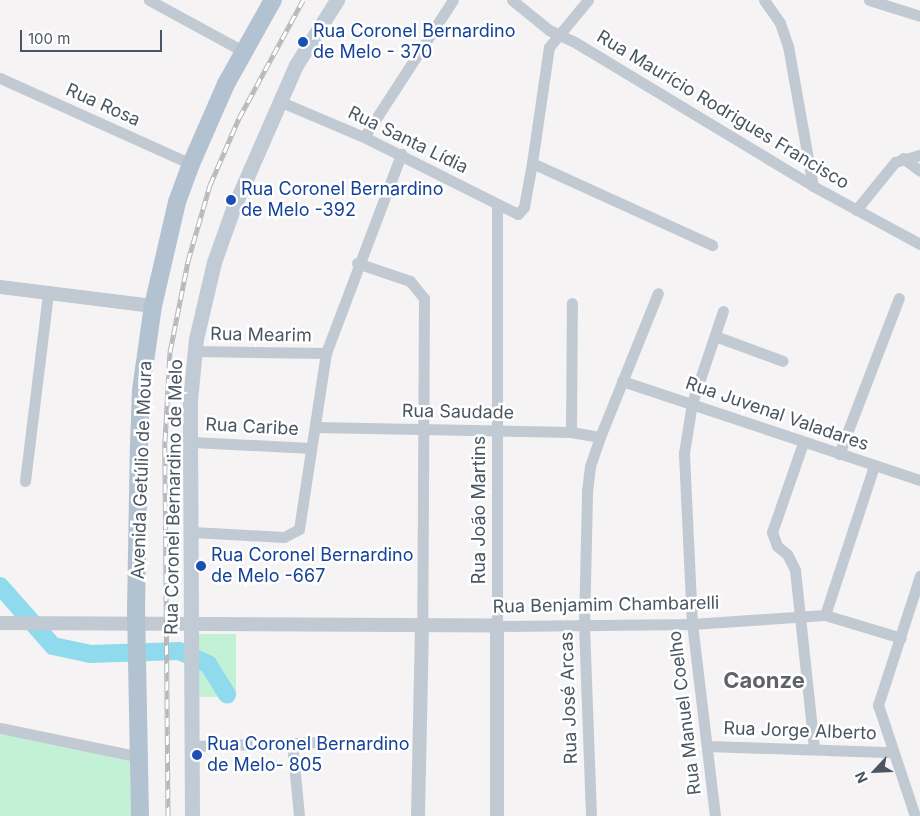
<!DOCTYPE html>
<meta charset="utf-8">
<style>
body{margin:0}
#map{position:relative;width:920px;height:816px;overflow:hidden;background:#f5f3f3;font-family:Inter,sans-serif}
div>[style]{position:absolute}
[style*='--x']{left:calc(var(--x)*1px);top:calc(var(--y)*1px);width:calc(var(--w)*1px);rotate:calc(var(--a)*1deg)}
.green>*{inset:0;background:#c3f1d5;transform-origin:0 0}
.river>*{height:18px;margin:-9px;padding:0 9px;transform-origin:9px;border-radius:9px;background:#90daee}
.minor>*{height:11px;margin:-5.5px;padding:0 5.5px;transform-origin:5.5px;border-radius:5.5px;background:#c1cad2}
.tertiary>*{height:14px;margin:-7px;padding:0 7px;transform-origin:7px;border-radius:7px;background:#c1cad2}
.secondary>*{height:15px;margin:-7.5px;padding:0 7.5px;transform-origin:7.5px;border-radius:7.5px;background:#c1cbd6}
.primary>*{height:18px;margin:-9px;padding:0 9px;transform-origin:9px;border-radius:9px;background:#b3c2d1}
.rail>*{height:5px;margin-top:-2.5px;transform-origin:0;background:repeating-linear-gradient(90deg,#fff 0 9px,#b5b8bd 0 18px);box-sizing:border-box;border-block:1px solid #b5b8bd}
.dots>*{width:14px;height:14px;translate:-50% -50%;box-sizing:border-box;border:2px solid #fff;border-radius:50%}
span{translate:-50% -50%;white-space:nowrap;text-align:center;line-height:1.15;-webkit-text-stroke:5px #fff;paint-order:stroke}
.transit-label{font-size:18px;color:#164399}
.left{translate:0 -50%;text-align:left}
.street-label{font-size:18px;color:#4a5661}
.district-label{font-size:22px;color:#5f6368;font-weight:700}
.north{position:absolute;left:850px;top:746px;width:50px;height:50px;-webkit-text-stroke:4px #fff;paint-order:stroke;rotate:245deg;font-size:14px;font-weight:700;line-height:20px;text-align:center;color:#4a5661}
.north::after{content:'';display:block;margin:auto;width:18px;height:22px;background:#4a5661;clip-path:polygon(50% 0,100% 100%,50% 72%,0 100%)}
.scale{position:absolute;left:20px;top:30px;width:142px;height:22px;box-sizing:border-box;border:2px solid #4a5661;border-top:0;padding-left:6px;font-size:15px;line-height:18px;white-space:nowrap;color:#4a5661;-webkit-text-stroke:4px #fff;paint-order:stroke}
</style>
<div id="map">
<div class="green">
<i style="left:236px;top:634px;width:63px;height:37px;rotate:90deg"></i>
<i style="clip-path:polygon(0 734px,130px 761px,131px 816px,0 816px)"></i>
</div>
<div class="river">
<i style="--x:0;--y:586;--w:80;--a:48.5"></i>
<i style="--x:53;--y:646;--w:38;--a:12"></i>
<i style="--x:90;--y:654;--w:89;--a:-1.9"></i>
<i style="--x:179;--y:651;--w:32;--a:24"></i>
<i style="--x:208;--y:664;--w:36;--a:58"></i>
</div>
<div class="minor">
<i style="--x:149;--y:0;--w:107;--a:28.5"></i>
<i style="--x:512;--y:0;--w:48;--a:39"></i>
<i style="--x:549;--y:30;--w:26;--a:25"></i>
<i style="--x:573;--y:41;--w:280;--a:31.1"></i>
<i style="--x:813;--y:186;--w:122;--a:28.5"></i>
<i style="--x:764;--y:0;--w:28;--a:55"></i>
<i style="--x:780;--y:23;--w:24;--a:71"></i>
<i style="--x:788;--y:46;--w:142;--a:79.9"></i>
<i style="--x:869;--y:0;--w:53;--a:17.4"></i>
<i style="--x:0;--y:78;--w:209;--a:24.2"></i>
<i style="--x:279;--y:101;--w:92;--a:23"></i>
<i style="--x:364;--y:137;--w:172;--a:26.6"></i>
<i style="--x:518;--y:214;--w:9;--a:-49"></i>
<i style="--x:524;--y:207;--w:45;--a:-79.7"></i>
<i style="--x:532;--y:163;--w:117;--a:-81.7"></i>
<i style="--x:549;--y:47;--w:61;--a:-50.3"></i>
<i style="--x:364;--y:137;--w:163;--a:-57"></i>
<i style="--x:903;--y:158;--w:21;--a:37"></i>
<i style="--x:532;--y:163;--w:198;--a:24.5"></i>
<i style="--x:497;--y:204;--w:422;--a:90"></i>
<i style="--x:497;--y:626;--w:195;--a:-0.6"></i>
<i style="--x:692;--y:624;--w:133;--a:-3.9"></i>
<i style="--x:825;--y:615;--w:79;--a:16.8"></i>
<i style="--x:856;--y:210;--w:62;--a:-50.9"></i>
<i style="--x:895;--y:162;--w:26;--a:-16"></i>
<i style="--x:357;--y:263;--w:56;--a:18.8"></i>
<i style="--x:410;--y:281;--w:22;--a:51"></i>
<i style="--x:424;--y:298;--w:328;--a:90.3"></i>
<i style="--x:715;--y:336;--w:72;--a:20.2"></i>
<i style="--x:194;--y:351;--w:132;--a:0.9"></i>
<i style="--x:622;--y:381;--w:314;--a:18.4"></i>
<i style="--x:315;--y:427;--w:256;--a:1.1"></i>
<i style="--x:571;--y:432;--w:29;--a:10"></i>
<i style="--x:571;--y:432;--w:129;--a:-89.6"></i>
<i style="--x:192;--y:442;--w:119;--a:2.9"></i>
<i style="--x:803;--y:443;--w:94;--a:109.2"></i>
<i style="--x:772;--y:532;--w:15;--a:70"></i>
<i style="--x:777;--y:546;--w:13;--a:39"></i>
<i style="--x:787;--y:554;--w:18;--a:63"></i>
<i style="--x:795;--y:570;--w:180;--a:83.9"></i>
<i style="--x:839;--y:454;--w:167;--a:-69"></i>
<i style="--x:25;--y:481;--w:189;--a:-83"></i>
<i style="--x:193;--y:532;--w:91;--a:3.1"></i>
<i style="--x:284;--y:537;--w:17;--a:-28"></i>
<i style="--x:299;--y:529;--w:178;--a:-81.3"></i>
<i style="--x:326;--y:353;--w:213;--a:-69.3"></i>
<i style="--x:825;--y:615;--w:157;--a:-71.8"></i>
<i style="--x:0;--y:728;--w:143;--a:11.7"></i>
<i style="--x:292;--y:743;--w:73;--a:84.5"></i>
<i style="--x:192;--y:746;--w:133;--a:-1.7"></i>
<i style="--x:707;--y:746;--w:185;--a:1.9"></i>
<i style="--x:591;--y:816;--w:189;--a:-92.1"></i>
<i style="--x:584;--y:627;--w:136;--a:-88.7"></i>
<i style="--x:587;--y:491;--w:25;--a:-83"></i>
<i style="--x:590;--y:466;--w:31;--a:-71"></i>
<i style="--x:600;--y:437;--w:155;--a:-68.1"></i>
<i style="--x:715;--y:816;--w:193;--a:-96.8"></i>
<i style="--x:692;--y:624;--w:171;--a:-92.7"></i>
<i style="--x:684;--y:453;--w:51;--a:-80.9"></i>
<i style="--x:692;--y:403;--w:97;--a:-71.4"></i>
<i style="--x:915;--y:816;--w:117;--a:-108.4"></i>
<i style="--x:878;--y:705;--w:136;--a:-72"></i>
</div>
<div class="tertiary">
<i style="--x:0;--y:287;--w:154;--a:7.1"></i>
<i style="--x:0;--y:623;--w:497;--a:0.3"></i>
<i style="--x:497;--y:626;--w:190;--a:90"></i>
<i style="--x:418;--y:816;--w:190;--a:-88.8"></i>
</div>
<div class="secondary">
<i style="--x:192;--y:816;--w:416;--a:-90.3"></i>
<i style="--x:190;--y:400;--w:61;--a:-84.4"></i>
<i style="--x:196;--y:339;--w:79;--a:-76.8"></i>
<i style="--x:214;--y:262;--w:56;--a:-70.3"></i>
<i style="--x:233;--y:209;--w:157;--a:-66.4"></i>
<i style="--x:296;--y:65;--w:77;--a:-57.8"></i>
</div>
<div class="primary">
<i style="--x:140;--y:816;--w:205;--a:-91.1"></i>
<i style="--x:136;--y:611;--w:166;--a:-89"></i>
<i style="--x:139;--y:445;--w:55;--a:-87.9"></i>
<i style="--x:141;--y:390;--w:85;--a:-81.9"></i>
<i style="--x:153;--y:306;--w:107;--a:-77"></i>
<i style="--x:177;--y:202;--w:40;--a:-69.8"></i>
<i style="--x:191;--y:164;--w:87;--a:-66.4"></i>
<i style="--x:226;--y:84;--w:96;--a:-60.8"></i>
</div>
<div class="rail">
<i style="--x:168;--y:816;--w:375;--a:-90.5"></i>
<i style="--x:165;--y:441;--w:89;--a:-86.8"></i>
<i style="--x:170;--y:352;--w:93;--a:-78.8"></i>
<i style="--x:188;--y:261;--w:79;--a:-73.9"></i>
<i style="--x:210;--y:185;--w:73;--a:-66.6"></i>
<i style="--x:239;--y:118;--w:134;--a:-61.5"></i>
</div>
<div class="dots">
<i style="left:303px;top:42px;background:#1a4fb4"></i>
<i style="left:231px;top:200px;background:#1a4fb4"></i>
<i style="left:201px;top:566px;background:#1a4fb4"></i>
<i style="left:197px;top:755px;background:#1a4fb4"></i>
</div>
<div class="transit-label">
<span class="left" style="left:313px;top:42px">Rua Coronel Bernardino<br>de Melo - 370</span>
<span class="left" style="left:241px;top:200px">Rua Coronel Bernardino<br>de Melo -392</span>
<span class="left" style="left:211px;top:566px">Rua Coronel Bernardino<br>de Melo -667</span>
<span class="left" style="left:207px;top:755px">Rua Coronel Bernardino<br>de Melo- 805</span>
</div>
<div class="street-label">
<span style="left:103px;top:105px;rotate:24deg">Rua Rosa</span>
<span style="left:723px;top:110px;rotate:31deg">Rua Maurício Rodrigues Francisco</span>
<span style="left:408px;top:140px;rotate:26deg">Rua Santa Lídia</span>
<span style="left:261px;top:335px;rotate:1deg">Rua Mearim</span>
<span style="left:458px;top:412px;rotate:1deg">Rua Saudade</span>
<span style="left:777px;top:414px;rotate:19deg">Rua Juvenal Valadares</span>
<span style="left:252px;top:427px;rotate:3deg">Rua Caribe</span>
<span style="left:142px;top:470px;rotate:-88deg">Avenida Getúlio de Moura</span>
<span style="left:174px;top:497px;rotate:-89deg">Rua Coronel Bernardino de Melo</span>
<span style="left:479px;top:510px;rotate:-90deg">Rua João Martins</span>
<span style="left:606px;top:605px;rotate:-1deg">Rua Benjamim Chambarelli</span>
<span style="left:569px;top:698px;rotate:-92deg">Rua José Arcas</span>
<span style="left:685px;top:713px;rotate:-97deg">Rua Manuel Coelho</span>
<span style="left:800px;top:731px;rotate:2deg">Rua Jorge Alberto</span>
</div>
<div class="district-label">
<span style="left:764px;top:681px">Caonze</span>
</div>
<div class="north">N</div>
<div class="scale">100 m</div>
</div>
